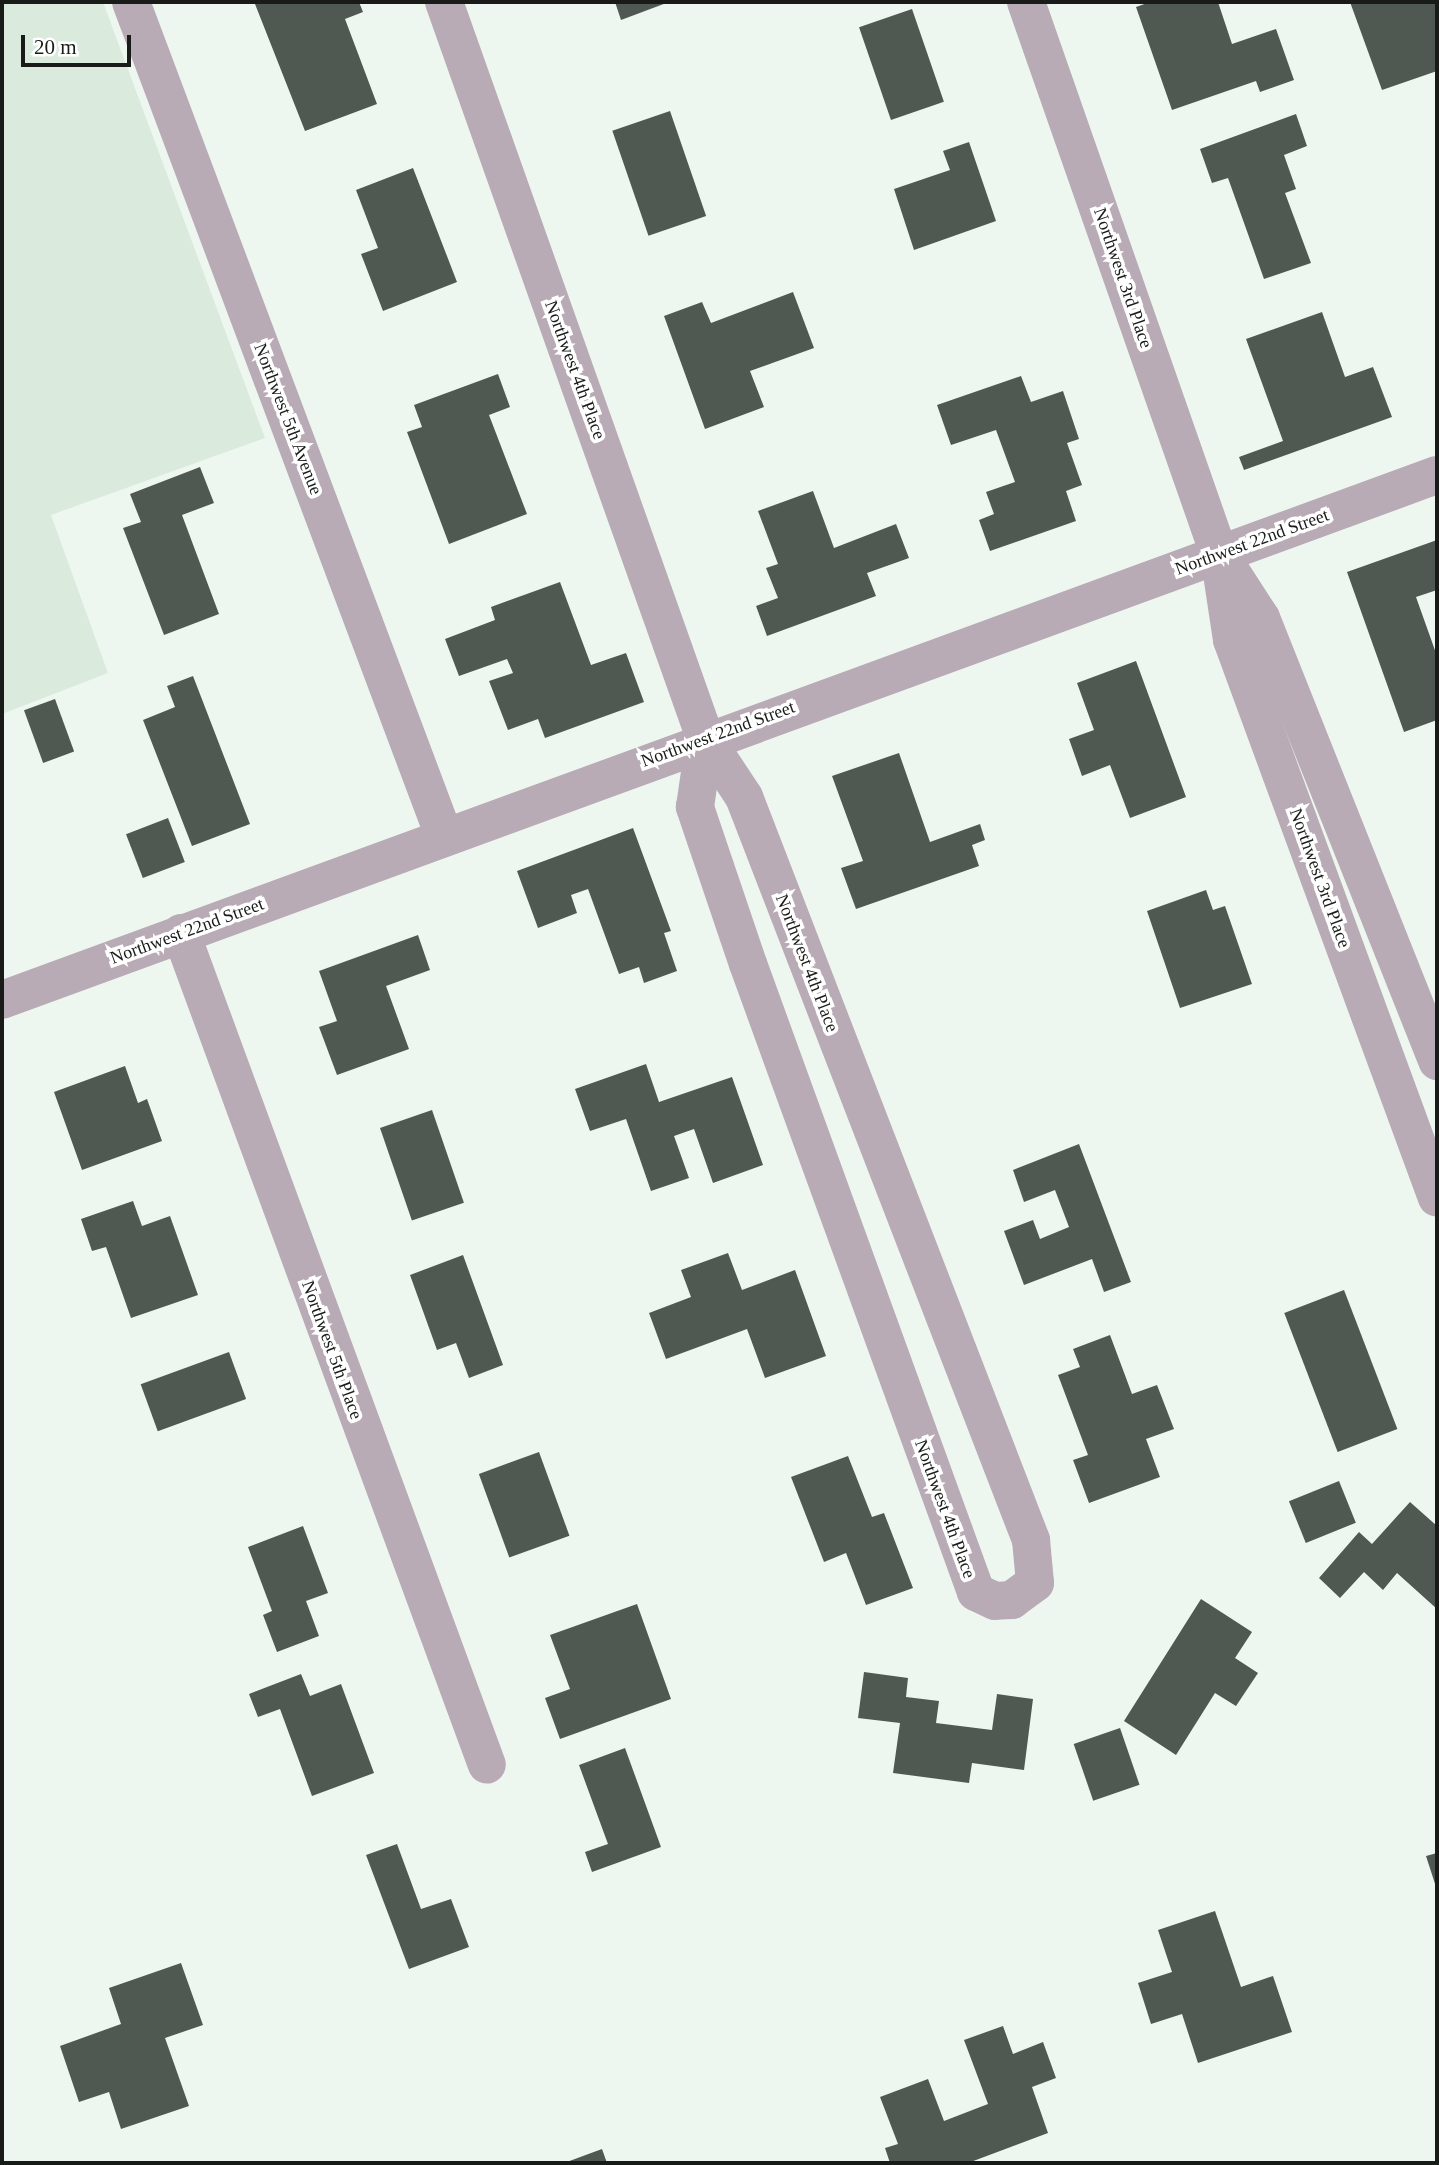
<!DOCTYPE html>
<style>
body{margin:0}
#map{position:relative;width:1439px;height:2165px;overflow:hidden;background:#edf7ef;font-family:Georgia,serif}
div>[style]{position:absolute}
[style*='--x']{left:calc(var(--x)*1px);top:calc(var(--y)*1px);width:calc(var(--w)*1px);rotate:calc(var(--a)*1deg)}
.built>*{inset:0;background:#daebde}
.building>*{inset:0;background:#505852;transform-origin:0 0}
.minor>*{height:38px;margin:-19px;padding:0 19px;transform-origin:19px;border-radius:19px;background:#b9abb6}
span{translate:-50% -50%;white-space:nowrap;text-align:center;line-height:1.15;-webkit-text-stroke:7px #fff;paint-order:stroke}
.street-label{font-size:18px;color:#181b18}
.frame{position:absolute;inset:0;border:4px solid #181b18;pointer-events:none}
.scale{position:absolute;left:21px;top:35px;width:110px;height:32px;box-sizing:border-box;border:4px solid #181b18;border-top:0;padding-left:9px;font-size:21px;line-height:24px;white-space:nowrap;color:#181b18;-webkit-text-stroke:5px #fff;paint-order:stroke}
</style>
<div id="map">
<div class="built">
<i style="clip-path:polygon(2px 2px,103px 2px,265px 438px,51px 515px,108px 673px,2px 714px)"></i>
</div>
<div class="building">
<i style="clip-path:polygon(359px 2px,363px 12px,345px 19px,377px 104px,305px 131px,255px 4px)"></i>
<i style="clip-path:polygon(615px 2px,669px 2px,621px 20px)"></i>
<i style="clip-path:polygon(1150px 2px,1218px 2px,1232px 44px,1276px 29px,1294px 80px,1260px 92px,1256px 81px,1172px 110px,1136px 7px)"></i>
<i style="clip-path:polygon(1350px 2px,1437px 2px,1437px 71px,1382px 90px)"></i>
<i style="left:912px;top:9px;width:98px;height:56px;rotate:71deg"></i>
<i style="left:670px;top:111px;width:111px;height:61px;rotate:71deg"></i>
<i style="clip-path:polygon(1296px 114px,1307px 146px,1284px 155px,1296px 189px,1285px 193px,1311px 263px,1264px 279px,1228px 178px,1212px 183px,1200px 149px)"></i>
<i style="clip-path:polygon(969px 142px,996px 221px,914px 250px,894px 189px,950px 170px,943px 151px)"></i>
<i style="clip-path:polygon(413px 168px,457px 282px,383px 311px,361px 254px,378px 248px,356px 190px)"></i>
<i style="clip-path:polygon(793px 292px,814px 348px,750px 371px,764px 407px,705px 429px,664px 316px,702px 302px,711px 323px)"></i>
<i style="clip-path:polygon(1322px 312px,1345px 377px,1373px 367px,1392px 417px,1244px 470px,1239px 457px,1283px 441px,1246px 339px)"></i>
<i style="clip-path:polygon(498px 374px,510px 407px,489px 415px,527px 514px,449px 544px,407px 432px,422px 427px,414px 405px)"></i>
<i style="clip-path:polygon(1021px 376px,1031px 402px,1063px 391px,1079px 439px,1067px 443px,1082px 485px,1066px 491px,1076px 521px,990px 551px,979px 520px,994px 514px,986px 492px,1015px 482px,996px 430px,951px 445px,937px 405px)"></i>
<i style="clip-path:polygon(200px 467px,214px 503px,182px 515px,219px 614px,164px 635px,123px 528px,141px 522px,130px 494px)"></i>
<i style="clip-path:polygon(813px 491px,834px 548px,896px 524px,909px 558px,867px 573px,876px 596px,767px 636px,756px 606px,778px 598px,766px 568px,778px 564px,758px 511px)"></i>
<i style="clip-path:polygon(1437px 540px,1437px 590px,1416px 597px,1437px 656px,1437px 720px,1404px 732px,1347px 572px)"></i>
<i style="clip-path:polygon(560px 582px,591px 665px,626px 653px,644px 702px,545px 738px,538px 719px,508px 730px,489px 681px,513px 673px,507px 659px,459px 676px,445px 639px,495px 620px,491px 607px)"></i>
<i style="clip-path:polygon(1136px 661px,1186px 797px,1130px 818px,1110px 765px,1082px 776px,1069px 739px,1094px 730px,1077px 683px)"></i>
<i style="clip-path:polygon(193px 676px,250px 824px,192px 846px,143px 720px,175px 707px,167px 686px)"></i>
<i style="left:55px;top:699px;width:56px;height:33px;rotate:70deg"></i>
<i style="clip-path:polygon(899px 753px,930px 842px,980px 824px,985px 840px,972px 845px,979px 866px,856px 909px,841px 868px,863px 861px,832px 776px)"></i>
<i style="left:168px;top:818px;width:47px;height:45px;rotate:69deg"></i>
<i style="clip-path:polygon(633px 828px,671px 931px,664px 933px,677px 971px,644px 983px,639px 967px,619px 974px,588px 889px,571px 895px,577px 913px,538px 928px,517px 871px)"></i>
<i style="clip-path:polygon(1206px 890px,1213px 910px,1225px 906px,1252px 984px,1180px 1008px,1147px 911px)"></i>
<i style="clip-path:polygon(418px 935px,430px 970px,386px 986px,409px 1049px,337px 1075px,319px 1027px,337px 1021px,319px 971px)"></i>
<i style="clip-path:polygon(646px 1064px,659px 1102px,732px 1077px,763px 1165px,713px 1183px,694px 1129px,674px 1136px,689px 1178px,651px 1191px,626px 1119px,590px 1131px,575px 1089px)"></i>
<i style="clip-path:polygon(125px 1066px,138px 1103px,147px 1099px,162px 1141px,82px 1170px,54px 1092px)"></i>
<i style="left:432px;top:1110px;width:98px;height:55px;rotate:71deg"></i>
<i style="clip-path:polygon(1079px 1144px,1131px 1282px,1104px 1292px,1092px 1259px,1024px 1285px,1004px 1231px,1033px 1220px,1040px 1239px,1069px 1227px,1055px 1190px,1024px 1202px,1013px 1170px)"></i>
<i style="clip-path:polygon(133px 1201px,142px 1226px,170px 1216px,198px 1295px,131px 1318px,106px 1247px,92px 1251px,81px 1219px)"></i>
<i style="clip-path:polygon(728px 1253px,742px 1290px,795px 1270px,826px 1356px,765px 1378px,747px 1329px,666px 1359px,649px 1313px,691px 1297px,681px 1270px)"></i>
<i style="clip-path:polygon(463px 1255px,503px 1365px,469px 1378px,456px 1343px,437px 1350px,410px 1275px)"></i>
<i style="left:1344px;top:1290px;width:149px;height:64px;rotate:69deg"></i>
<i style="clip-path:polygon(1110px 1335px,1132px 1394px,1157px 1385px,1174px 1429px,1146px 1439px,1160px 1477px,1089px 1503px,1073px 1460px,1088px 1455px,1058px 1375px,1080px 1367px,1073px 1349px)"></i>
<i style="left:229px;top:1352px;width:50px;height:94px;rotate:70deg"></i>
<i style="left:539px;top:1452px;width:89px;height:64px;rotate:70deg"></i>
<i style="clip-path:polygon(848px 1456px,872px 1517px,884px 1513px,913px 1588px,866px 1605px,846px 1553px,824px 1562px,791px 1477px)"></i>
<i style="left:1339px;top:1481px;width:45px;height:54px;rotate:68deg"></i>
<i style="clip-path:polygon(1410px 1502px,1437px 1526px,1437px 1609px,1397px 1573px,1383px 1590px,1364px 1572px,1340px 1598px,1319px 1578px,1359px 1532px,1372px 1544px)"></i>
<i style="clip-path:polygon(303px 1526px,328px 1593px,306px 1601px,319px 1636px,277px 1652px,263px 1615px,272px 1611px,248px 1547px)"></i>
<i style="clip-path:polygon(1201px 1599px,1252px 1632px,1235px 1658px,1258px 1673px,1236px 1706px,1215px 1693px,1176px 1755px,1124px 1721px)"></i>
<i style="clip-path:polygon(637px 1604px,671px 1699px,560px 1739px,545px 1698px,570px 1689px,550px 1635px)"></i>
<i style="clip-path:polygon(864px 1672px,908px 1678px,906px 1697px,939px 1701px,936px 1723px,992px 1730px,997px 1694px,1033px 1699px,1024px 1770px,972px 1763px,969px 1783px,893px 1773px,900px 1723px,858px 1718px)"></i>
<i style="clip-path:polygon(301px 1674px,310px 1696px,341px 1684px,374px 1773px,312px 1796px,280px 1709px,258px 1717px,249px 1694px)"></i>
<i style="left:1120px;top:1728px;width:60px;height:49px;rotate:71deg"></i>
<i style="clip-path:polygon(625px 1748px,661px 1847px,592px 1872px,585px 1852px,608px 1844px,579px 1765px)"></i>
<i style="clip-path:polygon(397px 1844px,421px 1909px,451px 1899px,469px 1947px,409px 1969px,366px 1855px)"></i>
<i style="clip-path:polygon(1437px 1853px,1437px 1890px,1426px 1856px)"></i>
<i style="clip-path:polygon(1215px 1911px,1241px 1987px,1273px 1976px,1292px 2032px,1198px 2063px,1182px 2014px,1151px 2024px,1138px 1983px,1172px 1972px,1158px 1930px)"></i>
<i style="clip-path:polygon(181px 1963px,203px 2025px,165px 2038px,189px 2106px,121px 2129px,109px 2092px,79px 2102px,60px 2046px,121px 2024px,109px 1988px)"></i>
<i style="clip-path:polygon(1003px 2026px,1013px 2054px,1043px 2042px,1056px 2078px,1032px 2087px,1048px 2133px,968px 2163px,890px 2163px,885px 2148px,898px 2144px,880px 2097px,928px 2079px,944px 2121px,988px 2104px,964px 2040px)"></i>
<i style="clip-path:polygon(602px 2149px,607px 2163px,564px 2163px)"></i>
</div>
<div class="minor">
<i style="--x:131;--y:2;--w:891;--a:69.43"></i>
<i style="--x:444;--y:2;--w:781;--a:70.47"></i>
<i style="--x:705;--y:738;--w:71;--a:56.5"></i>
<i style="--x:744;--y:797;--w:797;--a:68.88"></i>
<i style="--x:1031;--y:1540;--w:43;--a:84.7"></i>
<i style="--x:1035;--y:1583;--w:29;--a:144"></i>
<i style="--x:1012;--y:1600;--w:17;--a:177"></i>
<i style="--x:995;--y:1601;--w:21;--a:-155"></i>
<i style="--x:976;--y:1592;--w:668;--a:-109.95"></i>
<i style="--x:748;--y:964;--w:166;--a:-108.7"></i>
<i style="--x:695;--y:807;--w:70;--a:-81.8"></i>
<i style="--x:1026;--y:2;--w:585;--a:70.73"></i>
<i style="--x:1219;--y:554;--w:87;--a:81.4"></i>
<i style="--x:1232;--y:640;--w:594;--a:69.83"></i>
<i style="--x:1226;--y:564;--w:64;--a:57.1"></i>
<i style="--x:1261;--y:618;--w:477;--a:68.3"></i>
<i style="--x:181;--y:933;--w:886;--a:69.81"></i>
<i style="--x:2;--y:1000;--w:1528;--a:-20.1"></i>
</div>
<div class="street-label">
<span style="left:1123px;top:278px;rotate:71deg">Northwest 3rd Place</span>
<span style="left:575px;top:370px;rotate:70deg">Northwest 4th Place</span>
<span style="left:288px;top:419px;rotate:69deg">Northwest 5th Avenue</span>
<span style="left:1252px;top:542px;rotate:-20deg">Northwest 22nd Street</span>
<span style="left:718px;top:734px;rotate:-20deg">Northwest 22nd Street</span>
<span style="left:1320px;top:878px;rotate:70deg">Northwest 3rd Place</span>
<span style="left:187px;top:931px;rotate:-20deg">Northwest 22nd Street</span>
<span style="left:807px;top:963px;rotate:69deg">Northwest 4th Place</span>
<span style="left:332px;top:1350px;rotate:70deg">Northwest 5th Place</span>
<span style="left:945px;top:1509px;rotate:70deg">Northwest 4th Place</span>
</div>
<div class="frame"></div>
<div class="scale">20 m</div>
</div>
